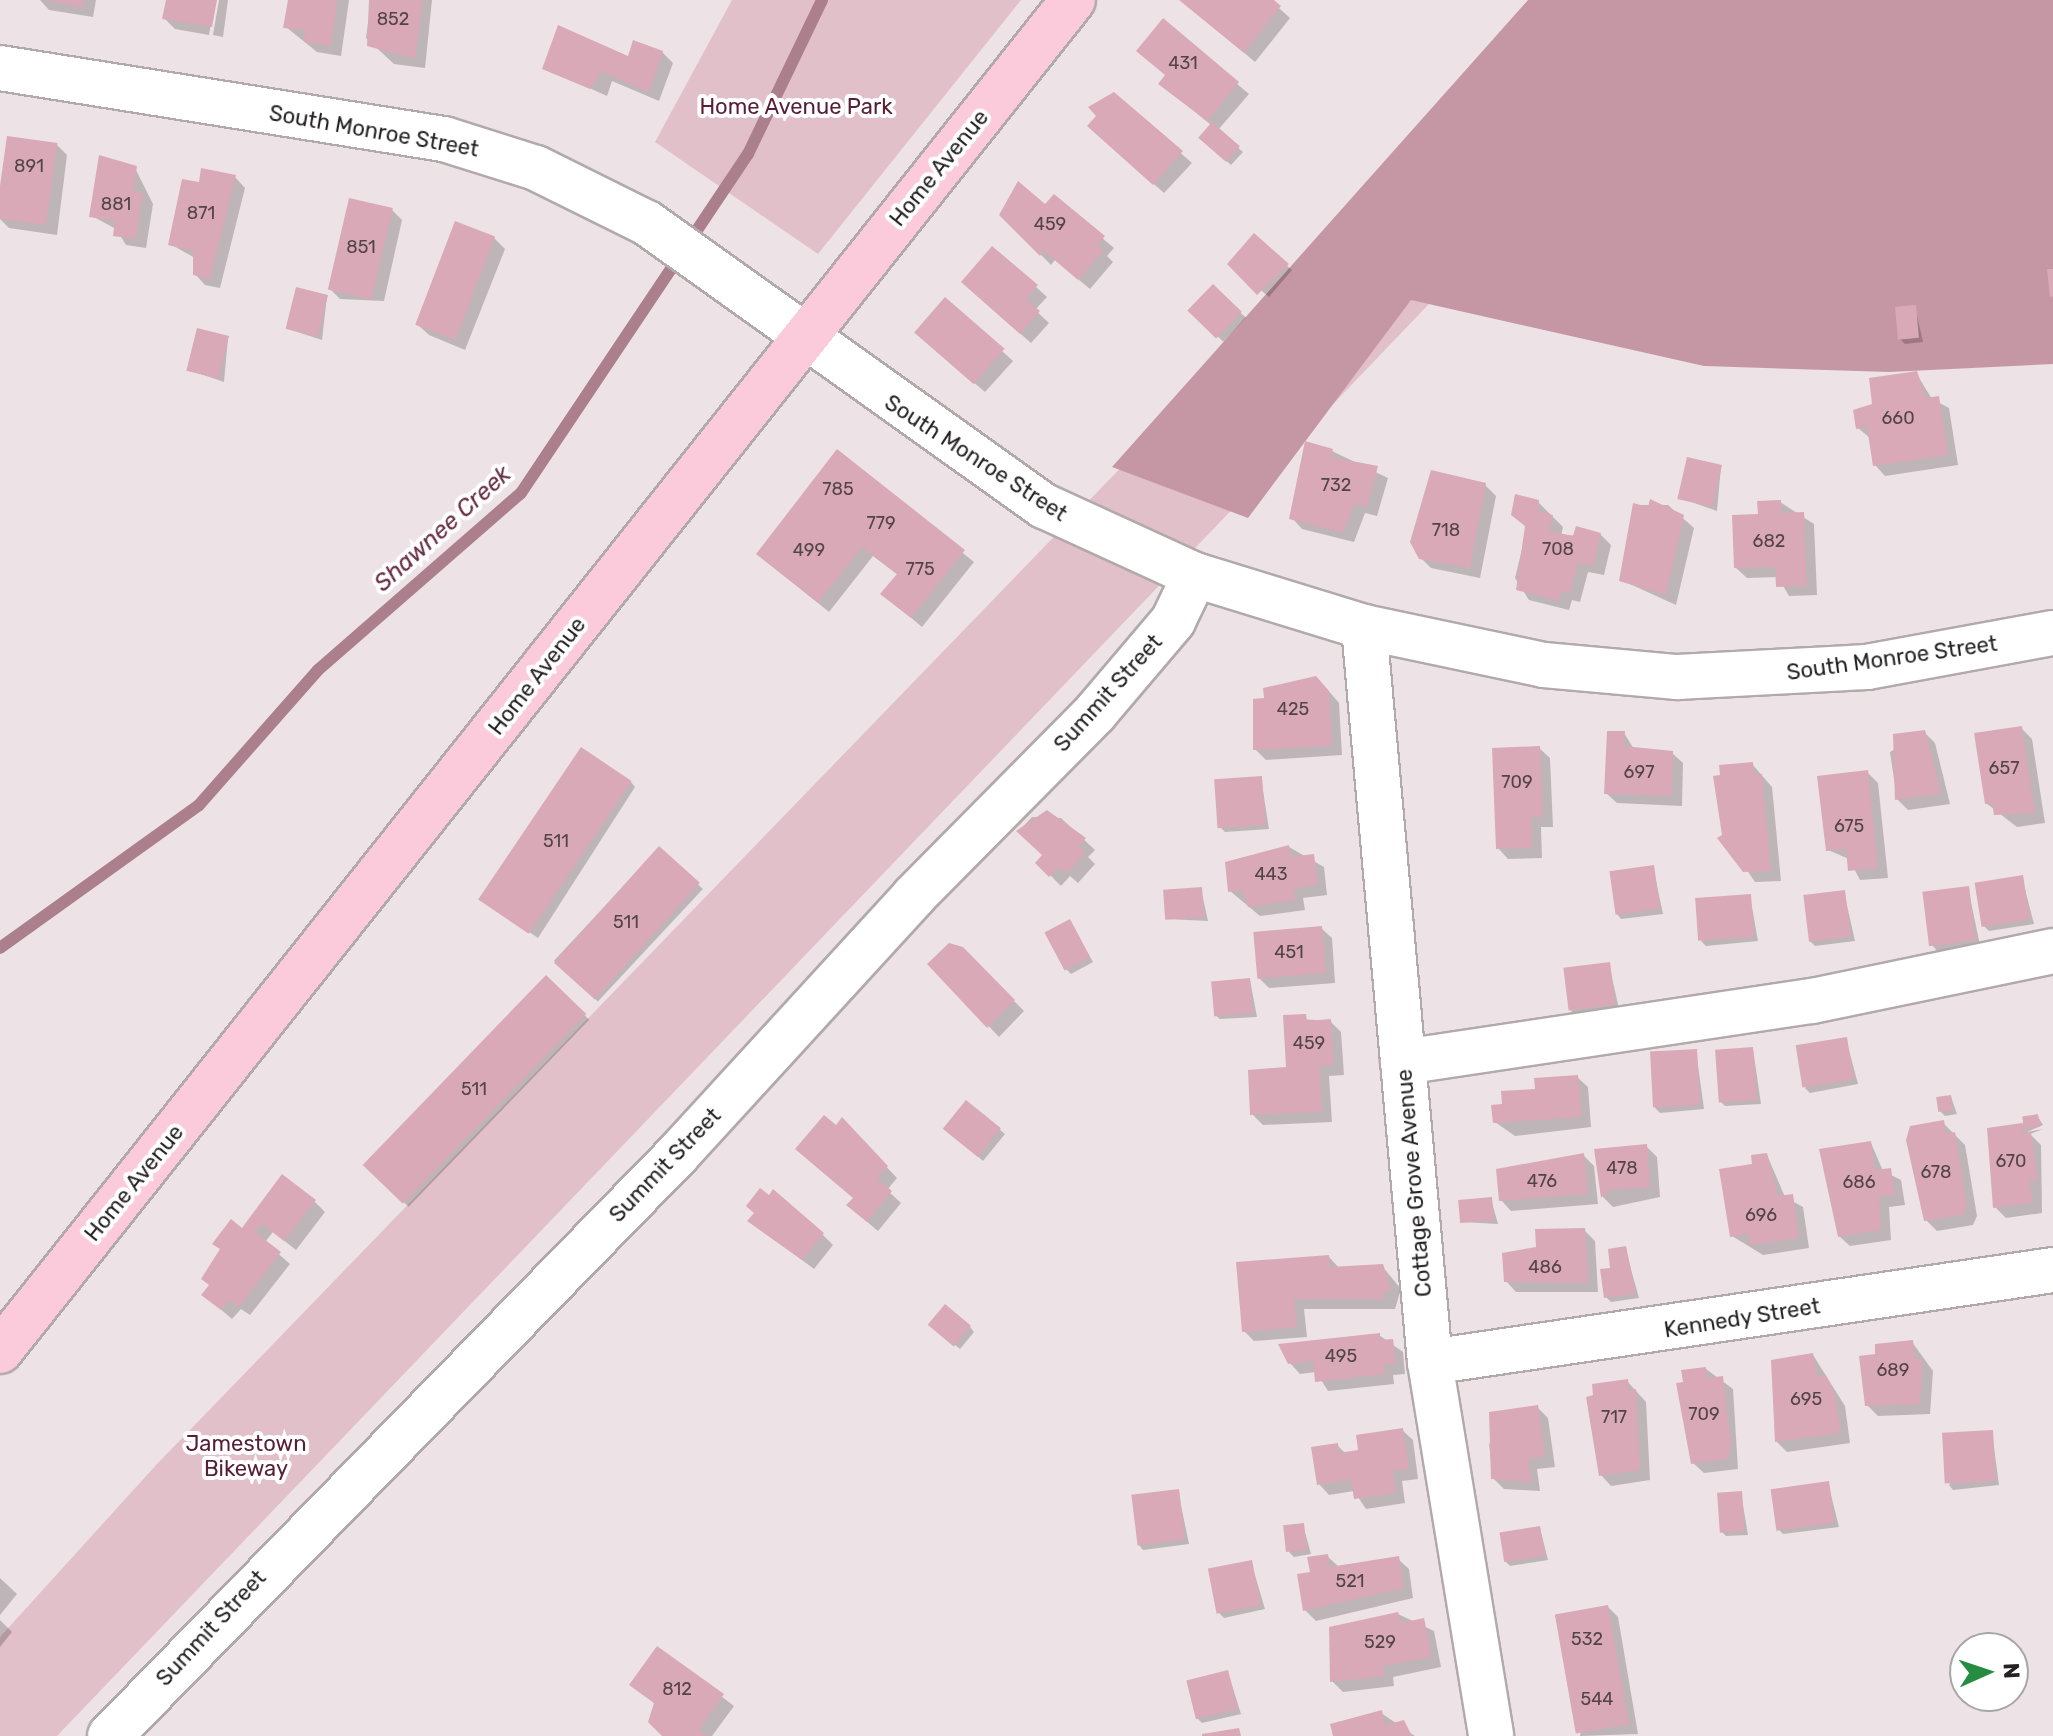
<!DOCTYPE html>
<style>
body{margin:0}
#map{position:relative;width:2053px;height:1736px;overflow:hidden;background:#ede3e6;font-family:Rubik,sans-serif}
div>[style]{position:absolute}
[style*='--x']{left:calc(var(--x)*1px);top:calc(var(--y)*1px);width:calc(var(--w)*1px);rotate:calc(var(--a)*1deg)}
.green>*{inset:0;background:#e1c0ca}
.forest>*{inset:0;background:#c597a5}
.shadow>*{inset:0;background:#0003;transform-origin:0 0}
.stream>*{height:12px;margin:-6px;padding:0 6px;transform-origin:6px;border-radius:6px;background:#ac7f8d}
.building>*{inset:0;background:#d9a9b8;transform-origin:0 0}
.roads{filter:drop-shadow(2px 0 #b2a9ab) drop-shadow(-2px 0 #b2a9ab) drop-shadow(0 2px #b2a9ab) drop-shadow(0 -2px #b2a9ab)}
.minor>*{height:44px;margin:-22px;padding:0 22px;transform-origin:22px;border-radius:22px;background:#fff}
.major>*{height:44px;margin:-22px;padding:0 22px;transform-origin:22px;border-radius:22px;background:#fccbdb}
span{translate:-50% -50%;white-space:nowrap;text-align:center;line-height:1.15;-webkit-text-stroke:8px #fff;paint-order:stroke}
.number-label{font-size:18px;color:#524448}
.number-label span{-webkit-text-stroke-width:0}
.park-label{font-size:22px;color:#571e34}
.street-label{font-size:22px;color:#252223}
.water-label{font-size:24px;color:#672d43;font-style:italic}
.north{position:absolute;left:1949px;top:1632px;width:80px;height:80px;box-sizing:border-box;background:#fff;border:2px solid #a8a7a7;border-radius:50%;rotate:87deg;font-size:22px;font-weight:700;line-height:32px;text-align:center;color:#252223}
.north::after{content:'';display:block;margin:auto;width:28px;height:36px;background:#258c42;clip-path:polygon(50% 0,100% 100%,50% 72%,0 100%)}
</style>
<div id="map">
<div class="green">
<i style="clip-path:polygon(732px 0,1021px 0,818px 254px,655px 142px)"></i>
<i style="clip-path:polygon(1519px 210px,57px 1736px,0 1736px,0 1637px,157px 1464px,1194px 392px)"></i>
</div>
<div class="forest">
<i style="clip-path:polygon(1528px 0,2053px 0,2053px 364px,1889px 372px,1704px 366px,1411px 300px,1248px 518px,1112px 467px)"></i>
</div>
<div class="shadow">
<i style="clip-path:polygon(40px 0,96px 0,93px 17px,49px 10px)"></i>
<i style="clip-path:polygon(169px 0,215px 0,209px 35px,175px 29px,165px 19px)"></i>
<i style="clip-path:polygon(219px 0,228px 0,223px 37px,213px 35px)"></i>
<i style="clip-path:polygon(290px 0,349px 0,341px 56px,317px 52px,286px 27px)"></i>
<i style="clip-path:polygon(371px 0,432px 0,425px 68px,394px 64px,366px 38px)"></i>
<i style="clip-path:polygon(1182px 0,1270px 0,1290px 18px,1255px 62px)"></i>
<i style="clip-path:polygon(1163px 21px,1249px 94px,1218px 130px,1243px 152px,1231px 165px,1201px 138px,1211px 125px,1160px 83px,1167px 76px)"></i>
<i style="clip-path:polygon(662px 52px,673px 63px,659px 101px,612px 81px,607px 96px,545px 68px)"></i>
<i style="clip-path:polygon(1114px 94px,1192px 163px,1164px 193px,1100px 136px)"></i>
<i style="clip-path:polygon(9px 138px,57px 145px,67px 155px,57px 235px,9px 228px,0 219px)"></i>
<i style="clip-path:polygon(135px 168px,153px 204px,146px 248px,126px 245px,116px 229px,92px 216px)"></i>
<i style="clip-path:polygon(235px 177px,245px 188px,220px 288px,205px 285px,195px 274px,195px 258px,170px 244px,200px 184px)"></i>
<i style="clip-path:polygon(1054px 197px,1114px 248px,1107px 256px,1113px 262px,1090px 289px,1055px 260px,1051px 265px,1001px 214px,1045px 207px)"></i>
<i style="clip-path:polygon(392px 210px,402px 220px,384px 301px,340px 299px,330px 289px)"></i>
<i style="clip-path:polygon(1254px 236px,1292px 270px,1269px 297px,1234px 268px)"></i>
<i style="clip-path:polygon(494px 238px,505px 249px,465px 350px,429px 335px,418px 325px)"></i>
<i style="clip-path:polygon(1036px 287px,1047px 297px,1035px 310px,1049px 323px,1031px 343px,974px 293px)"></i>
<i style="left:1213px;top:287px;width:45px;height:33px;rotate:43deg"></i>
<i style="clip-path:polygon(327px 296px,322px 340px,288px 329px)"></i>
<i style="clip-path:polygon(945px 299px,1013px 361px,985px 392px,926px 342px)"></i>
<i style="clip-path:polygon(1915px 307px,1923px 342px,1905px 344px,1900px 339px)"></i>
<i style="clip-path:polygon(228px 338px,224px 382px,189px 370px)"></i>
<i style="clip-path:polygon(1916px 373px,1932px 399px,1949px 408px,1958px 465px,1885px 476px,1875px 465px,1870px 438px,1858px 428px)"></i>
<i style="clip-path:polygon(1332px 451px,1388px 478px,1377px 516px,1365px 513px,1354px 542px,1302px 529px,1292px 518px)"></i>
<i style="clip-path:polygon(838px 452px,974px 562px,922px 627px,883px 594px,898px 575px,873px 556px,829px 612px,758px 554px)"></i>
<i style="clip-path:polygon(1721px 467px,1717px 511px,1680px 498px)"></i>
<i style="clip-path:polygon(1485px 485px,1496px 496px,1480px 578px,1431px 568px,1420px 557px)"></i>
<i style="clip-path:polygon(1538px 502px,1563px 527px,1561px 536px,1600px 534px,1611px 545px,1604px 575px,1588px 572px,1580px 602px,1572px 600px,1569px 610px,1529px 600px,1515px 578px,1527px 528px,1513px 514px)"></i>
<i style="clip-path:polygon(1780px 502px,1814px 524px,1817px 595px,1789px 596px,1778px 577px,1747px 578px,1736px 568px,1760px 516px)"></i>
<i style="clip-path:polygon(1634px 505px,1668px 505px,1694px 528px,1676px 605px,1621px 580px)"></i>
<i style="clip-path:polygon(1327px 689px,1339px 703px,1342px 755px,1266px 760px,1255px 749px)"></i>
<i style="clip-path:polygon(2021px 728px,2032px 739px,2045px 823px,2017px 827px,1986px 803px)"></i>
<i style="clip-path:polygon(1924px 732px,1935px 743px,1950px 804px,1908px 810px,1897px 799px,1890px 752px)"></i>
<i style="clip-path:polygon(1624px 733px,1634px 749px,1672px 753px,1683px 763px,1682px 806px,1617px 803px,1606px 793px)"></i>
<i style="clip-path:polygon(1539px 748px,1550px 758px,1553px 827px,1541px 827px,1542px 858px,1508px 859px,1498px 848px)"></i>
<i style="clip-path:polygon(1752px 764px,1772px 787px,1781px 881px,1755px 882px,1724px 836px)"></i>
<i style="clip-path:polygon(1867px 772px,1878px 783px,1888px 878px,1860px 880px,1849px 859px,1828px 850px)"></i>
<i style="clip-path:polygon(1261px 778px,1269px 829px,1225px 832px,1220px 827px)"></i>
<i style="clip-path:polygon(631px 782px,635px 787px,538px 938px,483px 901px)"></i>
<i style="clip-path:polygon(1032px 817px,1061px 818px,1095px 850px,1088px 857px,1095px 864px,1078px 883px,1070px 876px,1061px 886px,1038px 863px,1045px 855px,1019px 831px)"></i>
<i style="clip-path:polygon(1289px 847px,1324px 867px,1327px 895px,1303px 898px,1305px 910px,1260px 916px,1230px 891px)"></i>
<i style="left:659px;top:848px;width:60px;height:154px;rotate:43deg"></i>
<i style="clip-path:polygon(1653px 867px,1663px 914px,1621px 919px,1617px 914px)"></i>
<i style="clip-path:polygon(2022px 878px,2034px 924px,1989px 931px,1984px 926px)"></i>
<i style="clip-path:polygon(1968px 888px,1980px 945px,1937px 951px,1933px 946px)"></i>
<i style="clip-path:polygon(1201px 889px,1208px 921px,1167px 919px)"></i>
<i style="clip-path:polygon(1844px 892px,1855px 941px,1815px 946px,1810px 941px)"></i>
<i style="clip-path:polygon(1750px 896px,1758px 941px,1706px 946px,1701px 941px)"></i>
<i style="clip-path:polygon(1069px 921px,1093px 962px,1071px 974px,1066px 969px)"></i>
<i style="clip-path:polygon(1321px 928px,1332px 938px,1335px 983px,1269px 988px,1259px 978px)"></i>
<i style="clip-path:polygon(962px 949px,1024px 1011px,999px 1037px,930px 964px)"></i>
<i style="clip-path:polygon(1609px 964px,1619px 1009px,1575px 1014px,1570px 1010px)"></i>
<i style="left:546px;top:978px;width:60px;height:260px;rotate:44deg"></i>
<i style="clip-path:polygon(1250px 980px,1257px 1017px,1220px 1019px,1215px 1015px)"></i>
<i style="clip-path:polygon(1285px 1018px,1330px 1021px,1341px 1032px,1344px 1075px,1329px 1076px,1332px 1122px,1263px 1125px,1252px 1114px,1288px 1069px)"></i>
<i style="clip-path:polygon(1846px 1039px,1858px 1084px,1810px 1093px,1805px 1088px)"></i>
<i style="clip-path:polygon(1753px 1049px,1761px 1104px,1725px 1106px,1720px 1101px)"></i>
<i style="clip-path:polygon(1696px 1051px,1704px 1109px,1660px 1113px,1655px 1108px)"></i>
<i style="clip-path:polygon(1577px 1077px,1588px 1087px,1591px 1127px,1515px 1136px,1495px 1122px,1504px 1106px)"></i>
<i style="clip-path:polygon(1951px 1097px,1957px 1114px,1945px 1116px,1940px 1111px)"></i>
<i style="clip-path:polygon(967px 1103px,1005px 1134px,983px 1161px,950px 1133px)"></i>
<i style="clip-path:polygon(2038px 1117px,2043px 1125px,2027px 1132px,2043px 1129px,2030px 1134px,2041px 1145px,2042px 1213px,2006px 1218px,1995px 1207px,2024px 1119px)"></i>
<i style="clip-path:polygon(842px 1120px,897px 1178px,887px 1190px,901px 1203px,878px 1231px,859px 1215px,836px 1127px)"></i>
<i style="clip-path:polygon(1943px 1123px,1965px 1145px,1977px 1216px,1973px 1225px,1937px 1231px,1926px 1220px)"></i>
<i style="clip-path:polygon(1871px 1143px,1883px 1171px,1901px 1180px,1905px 1205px,1889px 1207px,1891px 1240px,1850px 1246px,1839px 1236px)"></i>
<i style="clip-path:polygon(1646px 1146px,1657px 1157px,1660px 1197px,1613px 1207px,1603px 1197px,1596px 1151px)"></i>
<i style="clip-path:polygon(1583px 1155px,1594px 1166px,1598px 1204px,1511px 1211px,1501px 1200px)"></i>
<i style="clip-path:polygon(1767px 1155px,1785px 1197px,1803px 1207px,1809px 1248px,1763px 1255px,1732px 1236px,1755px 1166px)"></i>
<i style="clip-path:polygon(1491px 1199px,1498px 1224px,1462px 1222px)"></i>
<i style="clip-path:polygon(315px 1202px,325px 1212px,296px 1250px,273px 1232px,265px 1242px,290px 1264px,250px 1315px,241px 1309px,232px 1319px,204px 1295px,243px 1231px)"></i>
<i style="clip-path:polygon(750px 1221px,822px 1234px,833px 1245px,814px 1269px)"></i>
<i style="clip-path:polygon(1584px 1230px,1595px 1241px,1598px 1292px,1516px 1292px,1506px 1281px,1538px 1249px)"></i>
<i style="clip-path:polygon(1625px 1248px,1639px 1298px,1611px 1302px,1606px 1297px)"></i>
<i style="clip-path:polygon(1329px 1257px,1340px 1269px,1382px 1266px,1401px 1289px,1395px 1309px,1304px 1309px,1307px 1337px,1254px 1341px,1244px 1331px)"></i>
<i style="clip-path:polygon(970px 1327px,974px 1332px,960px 1349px,935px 1329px)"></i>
<i style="clip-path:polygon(1379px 1335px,1403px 1352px,1405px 1374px,1393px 1375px,1394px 1384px,1328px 1391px,1316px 1372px,1300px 1374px,1290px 1363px)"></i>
<i style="clip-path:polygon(1912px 1342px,1933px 1371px,1930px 1414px,1878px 1416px,1867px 1405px,1877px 1356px)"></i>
<i style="clip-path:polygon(1813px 1355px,1845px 1406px,1850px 1443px,1787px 1452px,1777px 1442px)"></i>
<i style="clip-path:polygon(1706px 1369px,1733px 1389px,1738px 1469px,1704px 1473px,1693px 1463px)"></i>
<i style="clip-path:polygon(1627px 1381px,1646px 1402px,1650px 1480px,1611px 1486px,1601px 1475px)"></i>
<i style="clip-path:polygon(1537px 1407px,1548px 1418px,1555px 1467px,1537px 1469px,1540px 1491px,1504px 1489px,1493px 1478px,1489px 1444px)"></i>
<i style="clip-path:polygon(1402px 1430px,1413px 1440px,1418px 1479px,1402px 1481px,1405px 1503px,1366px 1509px,1354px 1491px,1329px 1495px,1319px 1484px,1337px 1445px,1346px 1454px,1360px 1452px)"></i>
<i style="clip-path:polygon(1992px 1432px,1999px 1485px,1953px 1490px,1949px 1485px)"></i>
<i style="clip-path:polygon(1828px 1483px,1839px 1527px,1783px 1534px,1779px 1530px)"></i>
<i style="clip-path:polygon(1178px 1491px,1189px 1544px,1143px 1550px,1139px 1545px)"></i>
<i style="clip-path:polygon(1741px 1493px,1748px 1535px,1726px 1536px,1721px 1531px)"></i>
<i style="clip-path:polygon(1303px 1525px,1311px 1554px,1294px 1557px,1289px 1552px)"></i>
<i style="clip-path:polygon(1540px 1528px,1548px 1560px,1510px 1566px,1505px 1561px)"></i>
<i style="clip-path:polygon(1327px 1556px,1338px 1566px,1398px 1559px,1409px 1569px,1413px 1598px,1316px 1621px,1305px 1610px)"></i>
<i style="clip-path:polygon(1251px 1562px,1265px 1609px,1224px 1618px,1219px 1613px)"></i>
<i style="clip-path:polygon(0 1578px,17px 1594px,0 1615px)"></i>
<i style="clip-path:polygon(1608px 1607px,1618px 1617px,1638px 1734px,1580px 1736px)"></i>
<i style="clip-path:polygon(1398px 1614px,1434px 1631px,1441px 1667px,1393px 1677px,1394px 1686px,1343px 1692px,1332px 1681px)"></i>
<i style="clip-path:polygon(0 1620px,12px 1632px,0 1647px)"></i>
<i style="clip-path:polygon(658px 1648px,734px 1706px,712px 1736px,665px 1736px,655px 1704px,632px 1684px)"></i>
<i style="clip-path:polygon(1228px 1672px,1241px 1714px,1202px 1723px,1197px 1718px)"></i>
<i style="clip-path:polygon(1381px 1713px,1415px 1736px,1335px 1736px)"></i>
</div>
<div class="stream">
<i style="--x:0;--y:948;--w:245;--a:-35.7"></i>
<i style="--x:199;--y:805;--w:180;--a:-48.6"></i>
<i style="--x:318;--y:670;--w:269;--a:-41.1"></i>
<i style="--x:521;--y:493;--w:408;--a:-56.2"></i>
<i style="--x:748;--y:154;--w:171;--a:-64.3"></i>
</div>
<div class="building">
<i style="clip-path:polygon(48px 0,84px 0,82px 8px)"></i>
<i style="clip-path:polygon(166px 0,217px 0,212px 27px,162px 19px)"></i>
<i style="clip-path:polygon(288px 0,337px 0,331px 46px,304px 42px,305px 30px,283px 28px)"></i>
<i style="clip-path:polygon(369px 0,423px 0,415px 59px,367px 46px)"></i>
<i style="clip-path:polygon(1179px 0,1274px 0,1281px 6px,1244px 53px)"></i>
<i style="clip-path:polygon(1163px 18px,1239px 82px,1207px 121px,1158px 84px,1165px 75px,1136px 51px)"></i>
<i style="clip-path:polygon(558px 25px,628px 56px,633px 40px,663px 51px,649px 92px,602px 72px,590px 89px,542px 69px)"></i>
<i style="clip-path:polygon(1114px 92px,1183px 151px,1153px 185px,1087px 126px,1096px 116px,1088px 107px)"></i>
<i style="left:1212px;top:122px;width:37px;height:21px;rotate:41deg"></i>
<i style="left:7px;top:136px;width:51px;height:83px;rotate:8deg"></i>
<i style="clip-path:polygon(99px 155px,137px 166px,133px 191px,143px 192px,136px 239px,113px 236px,115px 221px,89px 217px)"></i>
<i style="clip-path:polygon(201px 168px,236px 175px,210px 279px,193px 275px,193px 251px,168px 245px,182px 179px,199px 182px)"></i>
<i style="clip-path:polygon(1018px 181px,1045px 204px,1054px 194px,1105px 236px,1098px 245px,1104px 250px,1078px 280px,1044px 251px,1040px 256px,999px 215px)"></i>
<i style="left:349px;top:198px;width:45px;height:94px;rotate:13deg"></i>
<i style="left:455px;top:221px;width:43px;height:111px;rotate:21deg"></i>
<i style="clip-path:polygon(1254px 233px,1289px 264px,1257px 295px,1227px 264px)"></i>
<i style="clip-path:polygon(992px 246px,1038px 285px,1026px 299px,1040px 311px,1020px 334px,961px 282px)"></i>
<i style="clip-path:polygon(2047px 269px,2053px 269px,2053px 296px,2050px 297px)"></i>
<i style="left:1213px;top:284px;width:40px;height:37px;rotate:44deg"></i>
<i style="left:296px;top:287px;width:33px;height:43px;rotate:14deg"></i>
<i style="left:945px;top:297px;width:79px;height:47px;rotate:41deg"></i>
<i style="left:1916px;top:305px;width:33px;height:21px;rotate:85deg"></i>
<i style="left:197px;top:328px;width:33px;height:44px;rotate:14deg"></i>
<i style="clip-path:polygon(1917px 371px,1926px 398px,1939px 396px,1948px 455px,1873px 466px,1867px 427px,1856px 429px,1853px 410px,1872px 404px,1869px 378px)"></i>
<i style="clip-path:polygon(1305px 441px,1333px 449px,1331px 457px,1378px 466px,1367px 507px,1354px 504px,1343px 533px,1289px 519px)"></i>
<i style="clip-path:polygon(837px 449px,965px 550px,911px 618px,880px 594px,897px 574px,862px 547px,818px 603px,756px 554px)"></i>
<i style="left:1687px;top:457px;width:36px;height:43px;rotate:13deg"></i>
<i style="clip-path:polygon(1431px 470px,1486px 483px,1470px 568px,1419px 559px,1410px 542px)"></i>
<i style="clip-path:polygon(1515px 494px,1539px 500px,1538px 511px,1553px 515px,1549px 531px,1573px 536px,1576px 526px,1601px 533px,1593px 566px,1578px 562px,1570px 593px,1562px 591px,1559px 601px,1516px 590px,1525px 526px,1511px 515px)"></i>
<i style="clip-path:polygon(1650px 499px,1684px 515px,1666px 595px,1619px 581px,1633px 503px,1648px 507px)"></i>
<i style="clip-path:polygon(1781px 500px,1781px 513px,1804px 512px,1807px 586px,1776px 587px,1775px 567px,1734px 568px,1732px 515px,1758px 514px,1757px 501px)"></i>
<i style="clip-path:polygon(1316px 676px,1329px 691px,1332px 746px,1253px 750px,1253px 699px,1264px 698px,1263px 688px)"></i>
<i style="clip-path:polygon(2022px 726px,2035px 813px,1994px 815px,1992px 803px,1985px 804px,1974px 733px)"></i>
<i style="clip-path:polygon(1925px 730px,1941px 794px,1895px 800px,1893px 734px)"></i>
<i style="clip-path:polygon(1607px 731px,1625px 731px,1624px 746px,1673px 751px,1672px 796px,1604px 794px)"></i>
<i style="clip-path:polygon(1540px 746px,1543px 817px,1531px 817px,1532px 848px,1496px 849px,1492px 748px)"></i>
<i style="left:581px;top:747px;width:61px;height:184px;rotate:34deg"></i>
<i style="clip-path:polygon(1753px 762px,1754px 774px,1762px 774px,1771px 871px,1743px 872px,1717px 838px,1722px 835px,1713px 776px,1720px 775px,1719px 765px)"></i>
<i style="clip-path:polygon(1868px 770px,1878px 868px,1848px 871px,1846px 849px,1826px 851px,1817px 776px)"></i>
<i style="left:1262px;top:776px;width:49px;height:48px;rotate:86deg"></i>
<i style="clip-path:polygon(1047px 810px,1086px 838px,1079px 846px,1086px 853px,1066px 874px,1059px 867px,1049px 877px,1035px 863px,1042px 855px,1016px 831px)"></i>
<i style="clip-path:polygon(1289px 845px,1290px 857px,1314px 854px,1318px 885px,1294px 888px,1295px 900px,1248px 907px,1242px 890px,1228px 892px,1225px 862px)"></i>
<i style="left:659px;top:846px;width:55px;height:157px;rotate:42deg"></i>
<i style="left:1654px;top:865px;width:44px;height:45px;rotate:82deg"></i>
<i style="left:2023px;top:875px;width:45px;height:49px;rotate:81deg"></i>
<i style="left:1969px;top:886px;width:55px;height:47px;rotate:83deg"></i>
<i style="left:1202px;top:887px;width:30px;height:39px;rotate:86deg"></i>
<i style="left:1845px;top:890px;width:47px;height:42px;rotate:83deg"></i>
<i style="left:1751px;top:894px;width:43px;height:56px;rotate:86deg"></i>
<i style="left:1070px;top:919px;width:43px;height:29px;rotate:62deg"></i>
<i style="left:1322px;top:926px;width:47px;height:69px;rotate:85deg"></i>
<i style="clip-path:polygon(949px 943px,963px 947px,1015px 1000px,987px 1028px,927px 964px)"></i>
<i style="left:1610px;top:962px;width:43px;height:47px;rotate:83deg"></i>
<i style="left:546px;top:975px;width:56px;height:264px;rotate:44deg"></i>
<i style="left:1250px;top:978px;width:35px;height:39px;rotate:85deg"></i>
<i style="clip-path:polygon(1306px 1014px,1307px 1021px,1331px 1019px,1334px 1065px,1319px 1066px,1322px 1112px,1250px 1115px,1248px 1070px,1286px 1067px,1283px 1015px)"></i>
<i style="left:1847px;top:1037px;width:43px;height:52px;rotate:81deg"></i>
<i style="left:1753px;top:1047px;width:53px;height:38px;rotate:86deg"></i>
<i style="left:1697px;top:1049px;width:56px;height:47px;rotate:87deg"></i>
<i style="clip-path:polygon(1578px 1075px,1582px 1117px,1493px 1123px,1491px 1105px,1502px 1104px,1501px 1091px,1535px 1089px,1534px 1078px)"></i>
<i style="left:1951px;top:1095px;width:15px;height:15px;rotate:82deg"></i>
<i style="left:966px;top:1100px;width:45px;height:37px;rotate:39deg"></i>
<i style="left:2038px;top:1114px;width:13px;height:16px;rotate:81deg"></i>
<i style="clip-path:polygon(824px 1115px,836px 1125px,842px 1117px,888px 1166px,877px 1179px,892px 1191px,867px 1222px,846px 1205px,853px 1198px,795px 1149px)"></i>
<i style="clip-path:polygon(1944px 1120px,1946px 1134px,1955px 1132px,1967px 1205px,1963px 1215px,1924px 1221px,1906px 1140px,1910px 1126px)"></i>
<i style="clip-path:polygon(2022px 1123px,2023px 1134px,2031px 1133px,2038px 1180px,2029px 1181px,2033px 1203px,1993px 1208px,1987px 1128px)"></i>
<i style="clip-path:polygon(1871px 1141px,1875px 1170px,1891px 1168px,1895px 1195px,1879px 1197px,1881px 1230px,1838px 1237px,1819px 1149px)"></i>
<i style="clip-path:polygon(1647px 1144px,1650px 1187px,1609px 1190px,1601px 1198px,1594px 1149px)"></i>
<i style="clip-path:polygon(1584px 1153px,1588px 1194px,1499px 1201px,1496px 1169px)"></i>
<i style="clip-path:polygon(1767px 1153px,1778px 1196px,1793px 1194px,1799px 1238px,1750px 1245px,1748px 1234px,1730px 1237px,1719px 1169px,1752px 1164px,1751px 1155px)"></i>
<i style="clip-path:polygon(282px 1174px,316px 1200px,284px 1241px,262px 1224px,255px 1232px,281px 1252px,239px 1307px,229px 1300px,221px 1310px,201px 1295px,209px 1285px,201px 1279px,220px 1249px,212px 1244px,231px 1219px,242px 1228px)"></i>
<i style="clip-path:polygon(760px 1188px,769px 1195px,773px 1189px,824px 1233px,802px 1260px,747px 1221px,754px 1213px,746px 1206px)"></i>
<i style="left:1492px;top:1197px;width:23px;height:34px;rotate:85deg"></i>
<i style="clip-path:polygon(1585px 1228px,1589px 1283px,1504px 1282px,1502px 1253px,1536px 1247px,1535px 1229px)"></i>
<i style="clip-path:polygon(1626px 1246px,1636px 1294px,1604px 1298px,1600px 1269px,1610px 1268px,1608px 1249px)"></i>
<i style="clip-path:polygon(1329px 1255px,1330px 1267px,1383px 1264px,1392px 1291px,1384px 1291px,1385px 1299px,1294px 1299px,1297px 1327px,1242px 1332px,1236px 1262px)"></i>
<i style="left:945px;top:1304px;width:34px;height:27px;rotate:40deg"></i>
<i style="clip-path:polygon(1380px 1333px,1380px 1340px,1393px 1339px,1396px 1364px,1383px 1365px,1385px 1374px,1315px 1382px,1313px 1361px,1288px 1364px,1278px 1344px)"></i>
<i style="clip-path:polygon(1913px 1340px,1915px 1359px,1923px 1358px,1920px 1404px,1865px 1406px,1859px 1356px,1875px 1354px,1875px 1344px)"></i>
<i style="clip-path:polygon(1813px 1353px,1817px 1376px,1826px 1375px,1835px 1394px,1841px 1433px,1775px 1442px,1771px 1360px)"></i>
<i style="clip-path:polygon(1706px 1367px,1707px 1378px,1723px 1376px,1731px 1444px,1728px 1459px,1691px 1464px,1676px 1383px,1683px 1382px,1681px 1370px)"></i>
<i style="clip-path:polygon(1628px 1379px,1629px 1390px,1636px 1389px,1640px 1470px,1599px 1476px,1586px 1397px,1593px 1395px,1592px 1384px)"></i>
<i style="clip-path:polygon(1538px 1405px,1545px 1456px,1528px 1459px,1531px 1482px,1491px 1479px,1489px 1412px)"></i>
<i style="clip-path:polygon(1403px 1428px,1409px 1469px,1393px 1471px,1396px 1493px,1354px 1499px,1351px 1480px,1317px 1485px,1311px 1447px,1338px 1443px,1339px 1453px,1358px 1450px,1356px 1435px)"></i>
<i style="left:1993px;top:1430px;width:51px;height:51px;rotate:87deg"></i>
<i style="left:1829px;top:1481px;width:42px;height:59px;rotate:82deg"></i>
<i style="left:1179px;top:1489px;width:51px;height:48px;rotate:83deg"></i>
<i style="left:1742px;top:1491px;width:40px;height:25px;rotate:86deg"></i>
<i style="left:1304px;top:1523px;width:27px;height:21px;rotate:84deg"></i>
<i style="left:1540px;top:1526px;width:30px;height:41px;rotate:81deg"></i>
<i style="clip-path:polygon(1328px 1554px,1330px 1567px,1399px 1556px,1404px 1588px,1303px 1611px,1297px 1574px,1310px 1572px,1307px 1557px)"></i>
<i style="left:1252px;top:1560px;width:46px;height:45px;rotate:79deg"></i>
<i style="left:1608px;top:1605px;width:121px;height:54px;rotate:80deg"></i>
<i style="clip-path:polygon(1398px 1612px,1401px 1623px,1424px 1618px,1432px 1657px,1383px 1666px,1385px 1676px,1330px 1682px,1329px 1627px)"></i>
<i style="clip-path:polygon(657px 1646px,724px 1694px,699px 1730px,708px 1736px,662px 1736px,648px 1722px,654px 1703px,629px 1685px)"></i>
<i style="left:1228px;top:1670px;width:40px;height:43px;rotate:76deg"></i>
<i style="clip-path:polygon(1382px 1710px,1385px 1725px,1404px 1720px,1412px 1736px,1333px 1736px,1330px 1724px)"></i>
<i style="clip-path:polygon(1239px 1728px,1241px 1736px,1202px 1736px,1202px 1734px)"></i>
</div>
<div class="roads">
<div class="minor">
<i style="--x:0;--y:68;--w:450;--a:9.1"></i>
<i style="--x:444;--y:139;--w:96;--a:17.5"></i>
<i style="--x:536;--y:168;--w:124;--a:26.4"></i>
<i style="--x:647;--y:223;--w:488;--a:35.5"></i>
<i style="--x:1044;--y:506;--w:166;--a:24.6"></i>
<i style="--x:1195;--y:575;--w:177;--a:17.1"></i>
<i style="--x:1364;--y:627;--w:184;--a:11.9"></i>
<i style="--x:1544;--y:665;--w:134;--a:5.2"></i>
<i style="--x:1677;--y:677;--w:190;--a:-3"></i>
<i style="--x:1867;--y:667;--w:189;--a:-10.4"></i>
<i style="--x:1364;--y:627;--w:738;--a:84.87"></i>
<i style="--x:1430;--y:1362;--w:379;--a:80.7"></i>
<i style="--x:1403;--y:1062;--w:414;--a:-8.5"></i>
<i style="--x:1812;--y:1001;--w:246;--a:-11.7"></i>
<i style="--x:1430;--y:1362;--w:630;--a:-8.4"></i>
<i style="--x:110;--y:1736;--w:812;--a:-45.7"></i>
<i style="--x:677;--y:1155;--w:351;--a:-47.5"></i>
<i style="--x:914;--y:896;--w:257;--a:-45.3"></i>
<i style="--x:1095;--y:713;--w:121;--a:-49.7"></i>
<i style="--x:1173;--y:621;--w:51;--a:-64.4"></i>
</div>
<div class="major">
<i style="--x:0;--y:1351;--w:1725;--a:-51.54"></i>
</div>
</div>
<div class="number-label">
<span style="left:393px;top:19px">852</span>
<span style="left:1183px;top:63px">431</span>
<span style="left:29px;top:166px">891</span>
<span style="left:116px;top:204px">881</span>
<span style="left:201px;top:213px">871</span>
<span style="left:1050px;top:224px">459</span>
<span style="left:361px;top:247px">851</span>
<span style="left:1898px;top:418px">660</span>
<span style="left:1336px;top:485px">732</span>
<span style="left:838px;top:489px">785</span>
<span style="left:881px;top:523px">779</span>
<span style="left:1446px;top:530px">718</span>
<span style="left:1769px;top:541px">682</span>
<span style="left:1558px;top:549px">708</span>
<span style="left:809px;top:550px">499</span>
<span style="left:920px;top:569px">775</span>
<span style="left:1293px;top:709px">425</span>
<span style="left:2004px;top:768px">657</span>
<span style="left:1639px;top:772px">697</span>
<span style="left:1517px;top:782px">709</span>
<span style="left:1849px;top:826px">675</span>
<span style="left:556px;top:841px">511</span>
<span style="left:1271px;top:874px">443</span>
<span style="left:626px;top:922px">511</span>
<span style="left:1289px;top:952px">451</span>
<span style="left:1309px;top:1043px">459</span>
<span style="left:474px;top:1089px">511</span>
<span style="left:2011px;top:1161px">670</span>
<span style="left:1622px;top:1168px">478</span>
<span style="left:1936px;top:1172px">678</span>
<span style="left:1542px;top:1181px">476</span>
<span style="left:1859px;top:1182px">686</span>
<span style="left:1761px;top:1215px">696</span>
<span style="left:1545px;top:1267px">486</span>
<span style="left:1341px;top:1356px">495</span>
<span style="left:1893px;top:1370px">689</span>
<span style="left:1806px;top:1399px">695</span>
<span style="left:1704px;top:1414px">709</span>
<span style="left:1614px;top:1417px">717</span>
<span style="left:1350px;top:1581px">521</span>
<span style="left:1587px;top:1639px">532</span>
<span style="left:1380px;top:1642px">529</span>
<span style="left:677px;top:1689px">812</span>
<span style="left:1597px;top:1699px">544</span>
</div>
<div class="park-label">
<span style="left:796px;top:107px">Home Avenue Park</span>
<span style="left:246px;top:1456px">Jamestown<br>Bikeway</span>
</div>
<div class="street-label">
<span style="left:374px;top:131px;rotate:10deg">South Monroe Street</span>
<span style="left:939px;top:168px;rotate:-51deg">Home Avenue</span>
<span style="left:976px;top:458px;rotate:33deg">South Monroe Street</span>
<span style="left:1892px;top:658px;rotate:-8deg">South Monroe Street</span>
<span style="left:537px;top:676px;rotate:-52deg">Home Avenue</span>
<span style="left:1108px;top:693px;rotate:-48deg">Summit Street</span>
<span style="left:665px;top:1165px;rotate:-46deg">Summit Street</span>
<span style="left:134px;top:1183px;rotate:-51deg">Home Avenue</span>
<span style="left:1414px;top:1183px;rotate:-95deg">Cottage Grove Avenue</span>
<span style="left:1742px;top:1318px;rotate:-9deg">Kennedy Street</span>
<span style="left:211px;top:1628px;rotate:-47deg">Summit Street</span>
</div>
<div class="water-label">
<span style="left:443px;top:529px;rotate:-42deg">Shawnee Creek</span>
</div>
<div class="north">N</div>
</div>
